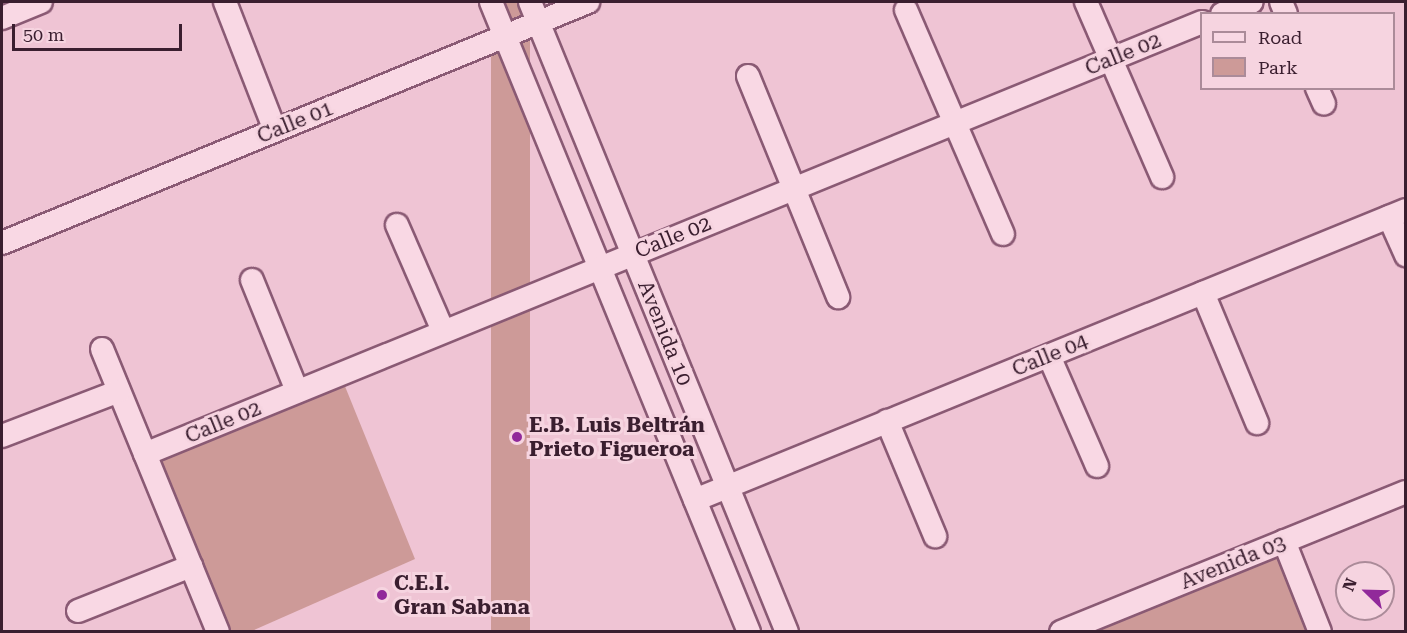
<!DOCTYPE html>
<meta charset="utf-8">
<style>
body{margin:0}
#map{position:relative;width:1407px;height:633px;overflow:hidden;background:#efc4d4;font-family:"Roboto Serif",serif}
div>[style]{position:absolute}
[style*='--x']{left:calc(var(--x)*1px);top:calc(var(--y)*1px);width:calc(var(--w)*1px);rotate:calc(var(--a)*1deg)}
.green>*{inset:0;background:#cd9a98;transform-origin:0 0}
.roads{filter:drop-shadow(2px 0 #8a5a74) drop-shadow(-2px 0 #8a5a74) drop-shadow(0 2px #8a5a74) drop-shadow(0 -2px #8a5a74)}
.minor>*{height:22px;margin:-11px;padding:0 11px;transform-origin:11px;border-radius:11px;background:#f9d8e4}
.dots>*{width:16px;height:16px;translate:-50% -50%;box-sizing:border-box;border:3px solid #f6d4e0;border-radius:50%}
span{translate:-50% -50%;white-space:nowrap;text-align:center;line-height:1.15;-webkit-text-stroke:6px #f6d4e0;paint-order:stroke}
.street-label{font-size:21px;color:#3a1e2f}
.poi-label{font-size:21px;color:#3a1e2f;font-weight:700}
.left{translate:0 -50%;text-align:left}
.frame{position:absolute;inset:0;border:3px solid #3a1e2f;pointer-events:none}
.legend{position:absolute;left:1200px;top:12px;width:195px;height:78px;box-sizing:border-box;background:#f6d4e0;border:2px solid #ab8b99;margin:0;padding:8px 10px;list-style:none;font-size:18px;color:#3a1e2f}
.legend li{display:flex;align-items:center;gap:12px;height:30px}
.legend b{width:30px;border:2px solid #ab8b99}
.north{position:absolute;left:1335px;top:561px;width:60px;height:60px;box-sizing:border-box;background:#f6d4e0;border:2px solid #ab8b99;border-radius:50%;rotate:293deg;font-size:16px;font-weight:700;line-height:24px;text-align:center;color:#3a1e2f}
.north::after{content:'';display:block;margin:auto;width:21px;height:27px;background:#91299a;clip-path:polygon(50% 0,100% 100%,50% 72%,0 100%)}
.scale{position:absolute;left:12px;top:24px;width:170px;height:27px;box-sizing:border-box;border:3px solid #3a1e2f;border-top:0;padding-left:8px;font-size:18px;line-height:21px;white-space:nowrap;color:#3a1e2f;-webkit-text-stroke:4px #f6d4e0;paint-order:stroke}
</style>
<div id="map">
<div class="green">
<i style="left:491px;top:2px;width:39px;height:680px"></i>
<i style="clip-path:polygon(340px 374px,415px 559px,252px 631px,218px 631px,145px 454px)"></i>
<i style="clip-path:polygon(1284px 541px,1320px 632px,1061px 632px)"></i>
</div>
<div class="roads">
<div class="minor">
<i style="--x:225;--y:2;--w:137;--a:68.7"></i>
<i style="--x:491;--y:2;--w:681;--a:67.73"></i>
<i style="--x:530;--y:2;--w:680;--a:67.81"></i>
<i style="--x:1086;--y:2;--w:191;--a:66.5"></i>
<i style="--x:1281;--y:2;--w:13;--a:67"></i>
<i style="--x:906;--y:10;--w:244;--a:66.6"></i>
<i style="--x:1222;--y:14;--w:32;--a:-22"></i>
<i style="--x:2;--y:18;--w:42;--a:-22.3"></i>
<i style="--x:748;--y:76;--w:239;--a:67.8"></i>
<i style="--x:1317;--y:88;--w:17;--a:66"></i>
<i style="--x:1389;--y:217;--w:42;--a:65.9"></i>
<i style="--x:397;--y:225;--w:116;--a:66.5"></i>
<i style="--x:2;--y:243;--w:634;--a:-22.36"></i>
<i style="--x:252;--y:280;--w:120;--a:67.9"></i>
<i style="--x:1203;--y:293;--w:141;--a:67.4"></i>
<i style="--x:102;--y:349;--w:306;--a:67.7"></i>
<i style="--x:1049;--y:356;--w:120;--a:66.4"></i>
<i style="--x:887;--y:421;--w:125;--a:67.3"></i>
<i style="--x:2;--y:436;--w:125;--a:-21"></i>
<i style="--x:145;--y:454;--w:1142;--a:-22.23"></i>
<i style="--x:695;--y:500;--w:768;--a:-22.19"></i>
<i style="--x:1284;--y:541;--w:98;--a:68.4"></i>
<i style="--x:78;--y:611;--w:122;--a:-21.7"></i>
<i style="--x:1061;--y:632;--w:372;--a:-22.1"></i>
</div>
</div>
<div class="dots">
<i style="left:517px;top:437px;background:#91299a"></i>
<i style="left:382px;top:595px;background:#91299a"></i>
</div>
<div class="street-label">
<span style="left:1123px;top:54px;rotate:-22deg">Calle 02</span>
<span style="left:295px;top:122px;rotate:-22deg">Calle 01</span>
<span style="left:673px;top:237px;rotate:-22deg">Calle 02</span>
<span style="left:665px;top:333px;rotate:68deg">Avenida 10</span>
<span style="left:1050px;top:355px;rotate:-22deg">Calle 04</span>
<span style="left:223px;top:422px;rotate:-22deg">Calle 02</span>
<span style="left:1233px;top:562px;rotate:-22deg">Avenida 03</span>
</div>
<div class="poi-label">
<span class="left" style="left:529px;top:437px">E.B. Luis Beltrán<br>Prieto Figueroa</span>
<span class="left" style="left:394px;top:595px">C.E.I.<br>Gran Sabana</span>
</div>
<div class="frame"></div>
<ul class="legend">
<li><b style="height:8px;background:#f9d8e4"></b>Road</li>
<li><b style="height:16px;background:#cd9a98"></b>Park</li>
</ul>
<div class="north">N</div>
<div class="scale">50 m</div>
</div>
